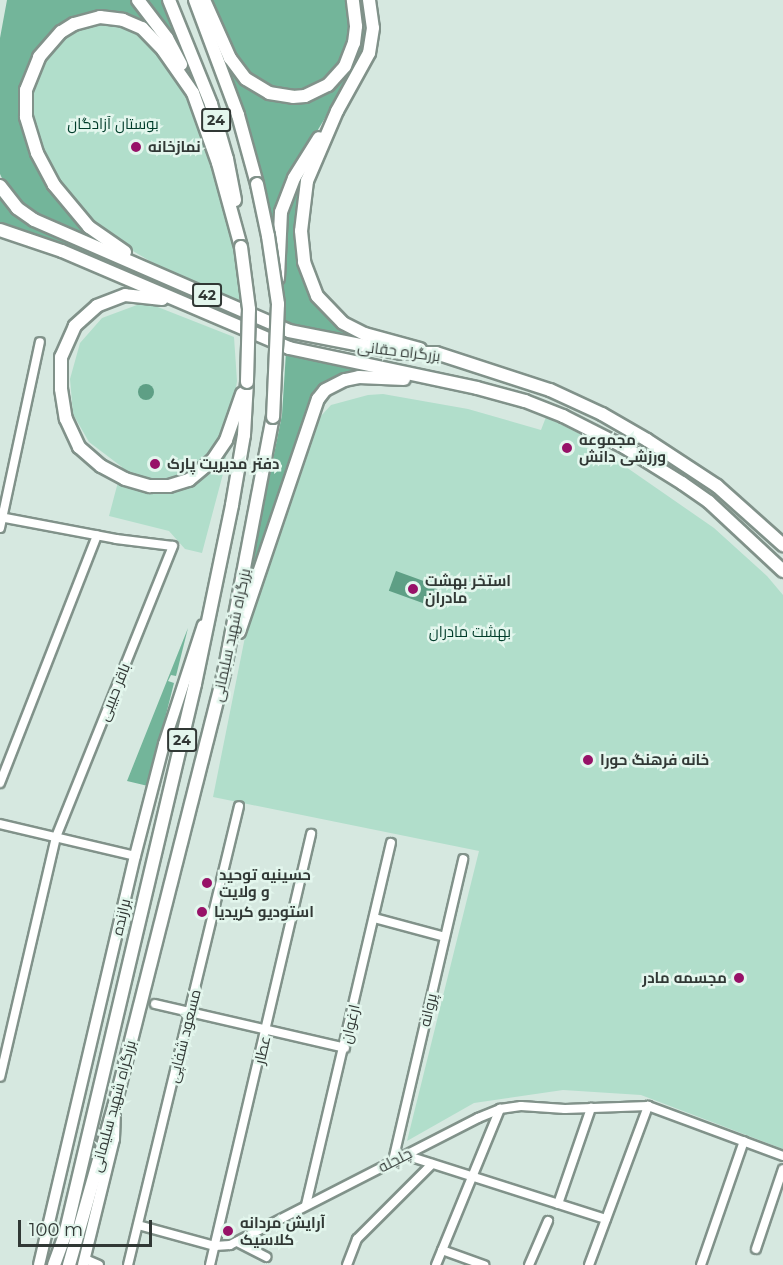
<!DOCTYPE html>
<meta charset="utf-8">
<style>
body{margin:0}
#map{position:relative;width:783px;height:1265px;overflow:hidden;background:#d6e8e0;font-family:Montserrat,Cairo,sans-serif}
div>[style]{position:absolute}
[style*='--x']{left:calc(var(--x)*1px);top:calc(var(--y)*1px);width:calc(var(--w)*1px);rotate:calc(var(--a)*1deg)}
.green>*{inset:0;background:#b1decb}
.forest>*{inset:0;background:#73b59a}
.water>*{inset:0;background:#5e9f85;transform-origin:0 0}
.round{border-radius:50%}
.roads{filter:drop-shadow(2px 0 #81928a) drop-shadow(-2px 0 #81928a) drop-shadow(0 2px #81928a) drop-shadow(0 -2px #81928a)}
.minor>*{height:8px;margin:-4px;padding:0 4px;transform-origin:4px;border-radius:4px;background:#fff}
.secondary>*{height:10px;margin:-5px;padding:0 5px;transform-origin:5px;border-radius:5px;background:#fff}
.trunk>*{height:12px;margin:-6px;padding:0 6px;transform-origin:6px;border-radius:6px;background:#fff}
.bridges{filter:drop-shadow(2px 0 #81928a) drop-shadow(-2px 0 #81928a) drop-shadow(0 2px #81928a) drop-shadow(0 -2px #81928a)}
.trunk-bridge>*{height:12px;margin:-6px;padding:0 6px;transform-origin:6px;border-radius:6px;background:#fff}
.dots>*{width:16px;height:16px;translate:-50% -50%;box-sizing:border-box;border:3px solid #e3f6ed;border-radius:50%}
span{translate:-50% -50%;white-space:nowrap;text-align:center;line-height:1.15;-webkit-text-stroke:5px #e3f6ed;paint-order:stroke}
.shield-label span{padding:2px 4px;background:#e3f6ed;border:2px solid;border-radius:4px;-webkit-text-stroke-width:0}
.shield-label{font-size:14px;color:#313835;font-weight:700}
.park-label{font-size:15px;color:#003c2a}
.poi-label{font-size:15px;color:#313835;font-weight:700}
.left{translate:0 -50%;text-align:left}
.right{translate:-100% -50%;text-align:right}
.street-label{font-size:15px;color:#313835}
.scale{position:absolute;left:18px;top:1220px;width:134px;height:27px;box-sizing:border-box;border:3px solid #313835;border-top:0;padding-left:8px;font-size:18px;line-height:21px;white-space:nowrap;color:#313835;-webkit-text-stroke:4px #e3f6ed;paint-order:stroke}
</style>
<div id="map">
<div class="green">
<i style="clip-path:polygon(95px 22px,111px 22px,144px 35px,180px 81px,214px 164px,230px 221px,238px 261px,242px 306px,167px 271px,109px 237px,80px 213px,43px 161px,29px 110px,34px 76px,56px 42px,80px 26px)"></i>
<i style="clip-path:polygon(173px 282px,236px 313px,237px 326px,167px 293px)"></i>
<i style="clip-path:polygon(145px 302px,234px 337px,237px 381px,224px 470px,202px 553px,185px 549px,169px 531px,109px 516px,122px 467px,89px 442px,73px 414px,70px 379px,80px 343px,102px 318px)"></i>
<i style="clip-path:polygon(383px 394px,468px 409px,541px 430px,546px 417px,600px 444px,598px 452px,613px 458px,714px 528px,767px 576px,783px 595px,783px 1149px,641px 1095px,563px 1090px,474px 1103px,407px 1141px,479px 851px,213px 797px,246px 632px,310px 428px,331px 405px,368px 395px)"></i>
</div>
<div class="forest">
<i style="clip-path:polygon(7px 0,133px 0,176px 61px,131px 18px,56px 31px,32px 57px,23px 78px,20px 100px,24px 134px,35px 159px,118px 252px,31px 215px,7px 189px,0 174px,0 38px)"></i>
<i style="clip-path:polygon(142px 0,163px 0,199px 83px,221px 159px,195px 85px,180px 55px)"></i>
<i style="clip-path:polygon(210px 0,350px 0,353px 19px,346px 56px,326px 82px,295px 94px,259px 85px,239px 65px)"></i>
<i style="clip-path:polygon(356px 0,362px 0,365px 12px,364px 43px,358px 63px,292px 173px,276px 269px,264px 193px,248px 126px,203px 7px,226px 57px,284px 100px,345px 72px)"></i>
<i style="clip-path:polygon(317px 147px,298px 227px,324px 310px,388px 343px,354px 341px,285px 324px,281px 227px,284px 208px)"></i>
<i style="clip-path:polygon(0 193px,11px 208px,163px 279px,158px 288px,0 225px)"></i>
<i style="clip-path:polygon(286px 352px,382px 375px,328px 383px,239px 627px,282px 415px)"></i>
<i style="clip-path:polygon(188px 628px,176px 676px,171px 675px,168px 681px,174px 683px,148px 786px,127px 781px)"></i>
</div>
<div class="water">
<i class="round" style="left:138px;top:384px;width:16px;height:16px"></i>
<i style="left:396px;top:571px;width:47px;height:21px;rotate:20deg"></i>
</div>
<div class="roads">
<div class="minor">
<i style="--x:0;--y:517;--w:118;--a:10.7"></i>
<i style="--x:116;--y:539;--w:57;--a:7"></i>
<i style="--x:173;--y:546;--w:314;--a:111.9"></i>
<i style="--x:56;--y:837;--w:246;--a:103.1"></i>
<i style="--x:0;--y:528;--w:190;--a:-77.9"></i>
<i style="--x:0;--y:783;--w:266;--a:-68.6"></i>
<i style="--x:0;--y:824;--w:139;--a:13.3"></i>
<i style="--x:374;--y:918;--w:73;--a:15"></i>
<i style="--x:155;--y:1004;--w:195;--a:13"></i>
<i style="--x:405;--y:1155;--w:211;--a:17.7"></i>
<i style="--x:393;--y:1161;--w:310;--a:-76.9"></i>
<i style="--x:558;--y:1204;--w:102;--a:-71"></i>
<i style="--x:306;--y:1205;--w:372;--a:-76.8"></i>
<i style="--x:138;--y:1225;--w:80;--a:15.3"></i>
<i style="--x:215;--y:1246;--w:15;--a:-4"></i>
<i style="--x:230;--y:1245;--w:279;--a:-27.1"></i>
<i style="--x:478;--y:1118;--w:24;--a:-22"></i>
<i style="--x:500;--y:1109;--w:21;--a:-8"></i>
<i style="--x:521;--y:1106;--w:44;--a:3.9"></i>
<i style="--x:565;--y:1109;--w:83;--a:-2.1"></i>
<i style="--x:648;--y:1106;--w:144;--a:20.3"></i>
<i style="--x:237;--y:1242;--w:33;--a:27"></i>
<i style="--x:756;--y:1249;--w:84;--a:-71.4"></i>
<i style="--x:442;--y:1250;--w:45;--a:19.7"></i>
<i style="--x:85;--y:1259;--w:15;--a:23"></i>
<i style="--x:128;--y:1265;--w:472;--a:-76.4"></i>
<i style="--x:210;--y:1265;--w:443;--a:-76.8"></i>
<i style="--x:347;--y:1265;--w:28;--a:-69"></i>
<i style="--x:357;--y:1239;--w:106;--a:-45"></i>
<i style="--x:436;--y:1265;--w:169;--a:-67.7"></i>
<i style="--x:529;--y:1265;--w:48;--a:-66.6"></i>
<i style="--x:589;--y:1265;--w:170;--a:-69.6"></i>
<i style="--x:701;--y:1265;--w:131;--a:-70.9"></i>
</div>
<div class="secondary">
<i style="--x:39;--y:1265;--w:420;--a:-76.8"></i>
<i style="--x:135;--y:856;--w:116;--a:-75.5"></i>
<i style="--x:164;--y:744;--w:125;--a:-71.9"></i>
<i style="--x:83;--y:1265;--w:130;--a:-76.2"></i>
<i style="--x:114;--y:1139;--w:29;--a:-88"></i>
</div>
<div class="trunk">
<i style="--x:138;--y:0;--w:48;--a:52.7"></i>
<i style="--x:167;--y:38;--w:30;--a:62"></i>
<i style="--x:169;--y:0;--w:112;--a:68"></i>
<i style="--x:211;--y:104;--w:57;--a:73.8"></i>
<i style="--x:227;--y:159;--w:42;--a:79"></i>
<i style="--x:195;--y:0;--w:123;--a:69.5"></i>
<i style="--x:238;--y:115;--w:72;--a:74.6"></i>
<i style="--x:204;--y:0;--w:64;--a:65.9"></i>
<i style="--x:230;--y:58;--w:26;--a:53"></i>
<i style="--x:246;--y:79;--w:27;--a:31"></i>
<i style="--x:269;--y:93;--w:24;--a:9"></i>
<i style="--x:293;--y:97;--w:12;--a:-5"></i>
<i style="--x:305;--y:96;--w:25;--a:-26"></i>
<i style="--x:328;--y:85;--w:25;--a:-48"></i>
<i style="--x:345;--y:66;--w:25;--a:-69"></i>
<i style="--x:354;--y:43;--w:17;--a:-83"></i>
<i style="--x:356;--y:26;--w:26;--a:-97"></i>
<i style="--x:369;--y:0;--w:28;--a:82"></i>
<i style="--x:373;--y:28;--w:25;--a:99"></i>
<i style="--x:369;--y:53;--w:66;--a:118.9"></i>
<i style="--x:337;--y:111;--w:76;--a:113.2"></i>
<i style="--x:307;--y:181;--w:50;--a:96.8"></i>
<i style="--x:301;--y:231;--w:31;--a:84"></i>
<i style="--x:304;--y:262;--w:36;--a:69"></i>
<i style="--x:317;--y:296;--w:37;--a:46"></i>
<i style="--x:343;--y:323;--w:25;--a:27"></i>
<i style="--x:365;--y:334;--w:57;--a:15.3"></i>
<i style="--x:0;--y:186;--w:28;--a:52"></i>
<i style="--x:17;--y:208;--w:21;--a:35"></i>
<i style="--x:34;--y:220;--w:278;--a:23.5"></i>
<i style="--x:289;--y:331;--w:114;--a:11.1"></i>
<i style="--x:401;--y:353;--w:35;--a:0"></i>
<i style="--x:436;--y:353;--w:120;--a:18"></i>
<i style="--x:550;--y:390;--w:57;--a:24.8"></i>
<i style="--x:602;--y:414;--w:52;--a:30"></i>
<i style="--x:647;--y:440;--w:84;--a:33.3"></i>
<i style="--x:717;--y:486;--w:89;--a:41.8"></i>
<i style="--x:0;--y:230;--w:65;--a:18.7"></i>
<i style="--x:62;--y:251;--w:247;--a:23.1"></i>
<i style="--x:289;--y:348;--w:192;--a:12"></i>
<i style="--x:477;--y:388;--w:50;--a:15.2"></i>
<i style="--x:525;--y:401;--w:41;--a:21.5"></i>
<i style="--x:563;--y:416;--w:68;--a:26.9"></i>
<i style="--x:624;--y:447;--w:68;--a:31.8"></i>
<i style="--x:682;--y:483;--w:33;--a:35"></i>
<i style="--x:709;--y:502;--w:101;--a:43"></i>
<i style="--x:125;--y:252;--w:44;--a:-145.2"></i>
<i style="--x:89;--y:227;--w:55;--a:-129.8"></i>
<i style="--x:54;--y:185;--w:36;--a:-118"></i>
<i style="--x:37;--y:153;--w:38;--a:-107"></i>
<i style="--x:26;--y:117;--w:27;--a:-90"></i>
<i style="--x:26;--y:90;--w:35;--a:-68"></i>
<i style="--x:39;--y:57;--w:33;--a:-49"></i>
<i style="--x:61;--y:32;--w:15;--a:-32"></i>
<i style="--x:74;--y:24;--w:27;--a:-15"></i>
<i style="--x:100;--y:17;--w:23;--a:7"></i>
<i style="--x:123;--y:20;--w:21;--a:23"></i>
<i style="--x:142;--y:28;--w:30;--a:46"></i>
<i style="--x:163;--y:50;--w:52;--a:55.1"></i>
<i style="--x:193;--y:93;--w:74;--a:70.3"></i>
<i style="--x:218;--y:163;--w:87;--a:74.7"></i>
<i style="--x:278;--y:278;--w:66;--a:-87.4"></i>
<i style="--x:281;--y:212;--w:36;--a:-69"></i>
<i style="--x:294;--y:178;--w:47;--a:-58"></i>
<i style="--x:162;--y:299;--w:37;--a:-174"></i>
<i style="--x:125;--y:295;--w:30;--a:159"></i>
<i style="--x:97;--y:306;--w:30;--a:138"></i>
<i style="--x:75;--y:326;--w:34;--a:114"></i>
<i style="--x:61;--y:357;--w:32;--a:90"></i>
<i style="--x:61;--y:389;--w:30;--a:81"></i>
<i style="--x:66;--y:419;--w:31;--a:65"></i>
<i style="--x:79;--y:447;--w:29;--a:41"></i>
<i style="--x:101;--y:466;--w:27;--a:28"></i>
<i style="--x:125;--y:479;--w:26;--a:16"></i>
<i style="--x:150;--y:486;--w:19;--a:0"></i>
<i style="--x:169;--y:486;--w:21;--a:-17"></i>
<i style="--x:189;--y:480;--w:30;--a:-40"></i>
<i style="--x:212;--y:461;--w:25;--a:-56"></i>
<i style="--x:226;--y:440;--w:49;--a:-70.8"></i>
<i style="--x:239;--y:632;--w:246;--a:-71.3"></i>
<i style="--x:318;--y:399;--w:11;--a:-52"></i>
<i style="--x:325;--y:390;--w:22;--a:-27"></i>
<i style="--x:345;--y:380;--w:14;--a:-12"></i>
<i style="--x:359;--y:377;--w:45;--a:2.5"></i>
<i style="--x:54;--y:1265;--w:32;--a:-70"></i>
<i style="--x:65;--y:1235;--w:566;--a:-76.72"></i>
<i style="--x:195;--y:684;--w:183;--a:-78.3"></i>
<i style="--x:232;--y:505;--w:71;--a:-80.3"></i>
<i style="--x:244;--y:435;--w:53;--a:-86.8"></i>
<i style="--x:69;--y:1265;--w:167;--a:-74.1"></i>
<i style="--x:115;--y:1104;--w:445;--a:-75.8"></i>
<i style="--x:224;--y:673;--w:261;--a:-79.2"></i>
</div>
</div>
<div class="bridges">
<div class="trunk-bridge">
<i style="--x:257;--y:184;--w:53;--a:78.1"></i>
<i style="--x:268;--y:236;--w:69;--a:81.6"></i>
<i style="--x:278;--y:304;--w:113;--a:92.5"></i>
<i style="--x:241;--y:247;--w:63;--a:82.6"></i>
<i style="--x:249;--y:309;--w:73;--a:91.6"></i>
</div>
</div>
<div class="dots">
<i style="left:136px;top:147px;background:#971268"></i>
<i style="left:567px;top:448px;background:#971268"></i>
<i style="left:155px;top:464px;background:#971268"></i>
<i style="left:413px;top:589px;background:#971268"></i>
<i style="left:588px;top:760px;background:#971268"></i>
<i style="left:207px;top:883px;background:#971268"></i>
<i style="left:202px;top:912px;background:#971268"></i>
<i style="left:739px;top:978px;background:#971268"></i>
<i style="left:228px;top:1231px;background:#971268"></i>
</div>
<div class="shield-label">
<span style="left:216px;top:120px">24</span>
<span style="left:207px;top:295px">42</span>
<span style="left:182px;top:740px">24</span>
</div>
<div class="park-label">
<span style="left:113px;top:124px">بوستان آزادگان</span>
<span style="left:470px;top:632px">بهشت مادران</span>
</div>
<div class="poi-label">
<span class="left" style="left:148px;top:147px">نمازخانه</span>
<span class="left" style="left:579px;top:448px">مجموعه<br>ورزشی دانش</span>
<span class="left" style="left:167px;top:464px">دفتر مدیریت پارک</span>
<span class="left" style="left:425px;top:589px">استخر بهشت<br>مادران</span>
<span class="left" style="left:600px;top:760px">خانه فرهنگ حورا</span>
<span class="left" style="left:219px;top:883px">حسینیه توحید<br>و ولایت</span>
<span class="left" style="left:214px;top:912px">استودیو کریدیا</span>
<span class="right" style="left:727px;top:978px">مجسمه مادر</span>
<span class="left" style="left:240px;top:1231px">آرایش مردانه<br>کلاسیک</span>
</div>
<div class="street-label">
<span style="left:399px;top:351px;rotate:7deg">بزرگراه حقانی</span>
<span style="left:231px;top:635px;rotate:-78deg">بزرگراه شهید سلیمانی</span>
<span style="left:114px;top:692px;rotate:-68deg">باقر حبیبی</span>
<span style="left:121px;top:917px;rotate:-77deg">برازنده</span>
<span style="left:428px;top:1010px;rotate:-77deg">پروانه</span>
<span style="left:350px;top:1024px;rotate:-77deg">ارغوان</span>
<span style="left:184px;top:1036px;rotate:-76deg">مسعود شفاپی</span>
<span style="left:262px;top:1050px;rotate:-77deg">عطار</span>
<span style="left:113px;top:1106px;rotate:-75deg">بزرگراه شهید سلیمانی</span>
<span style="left:395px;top:1160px;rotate:-27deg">چلچله</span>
</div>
<div class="scale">100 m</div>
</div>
